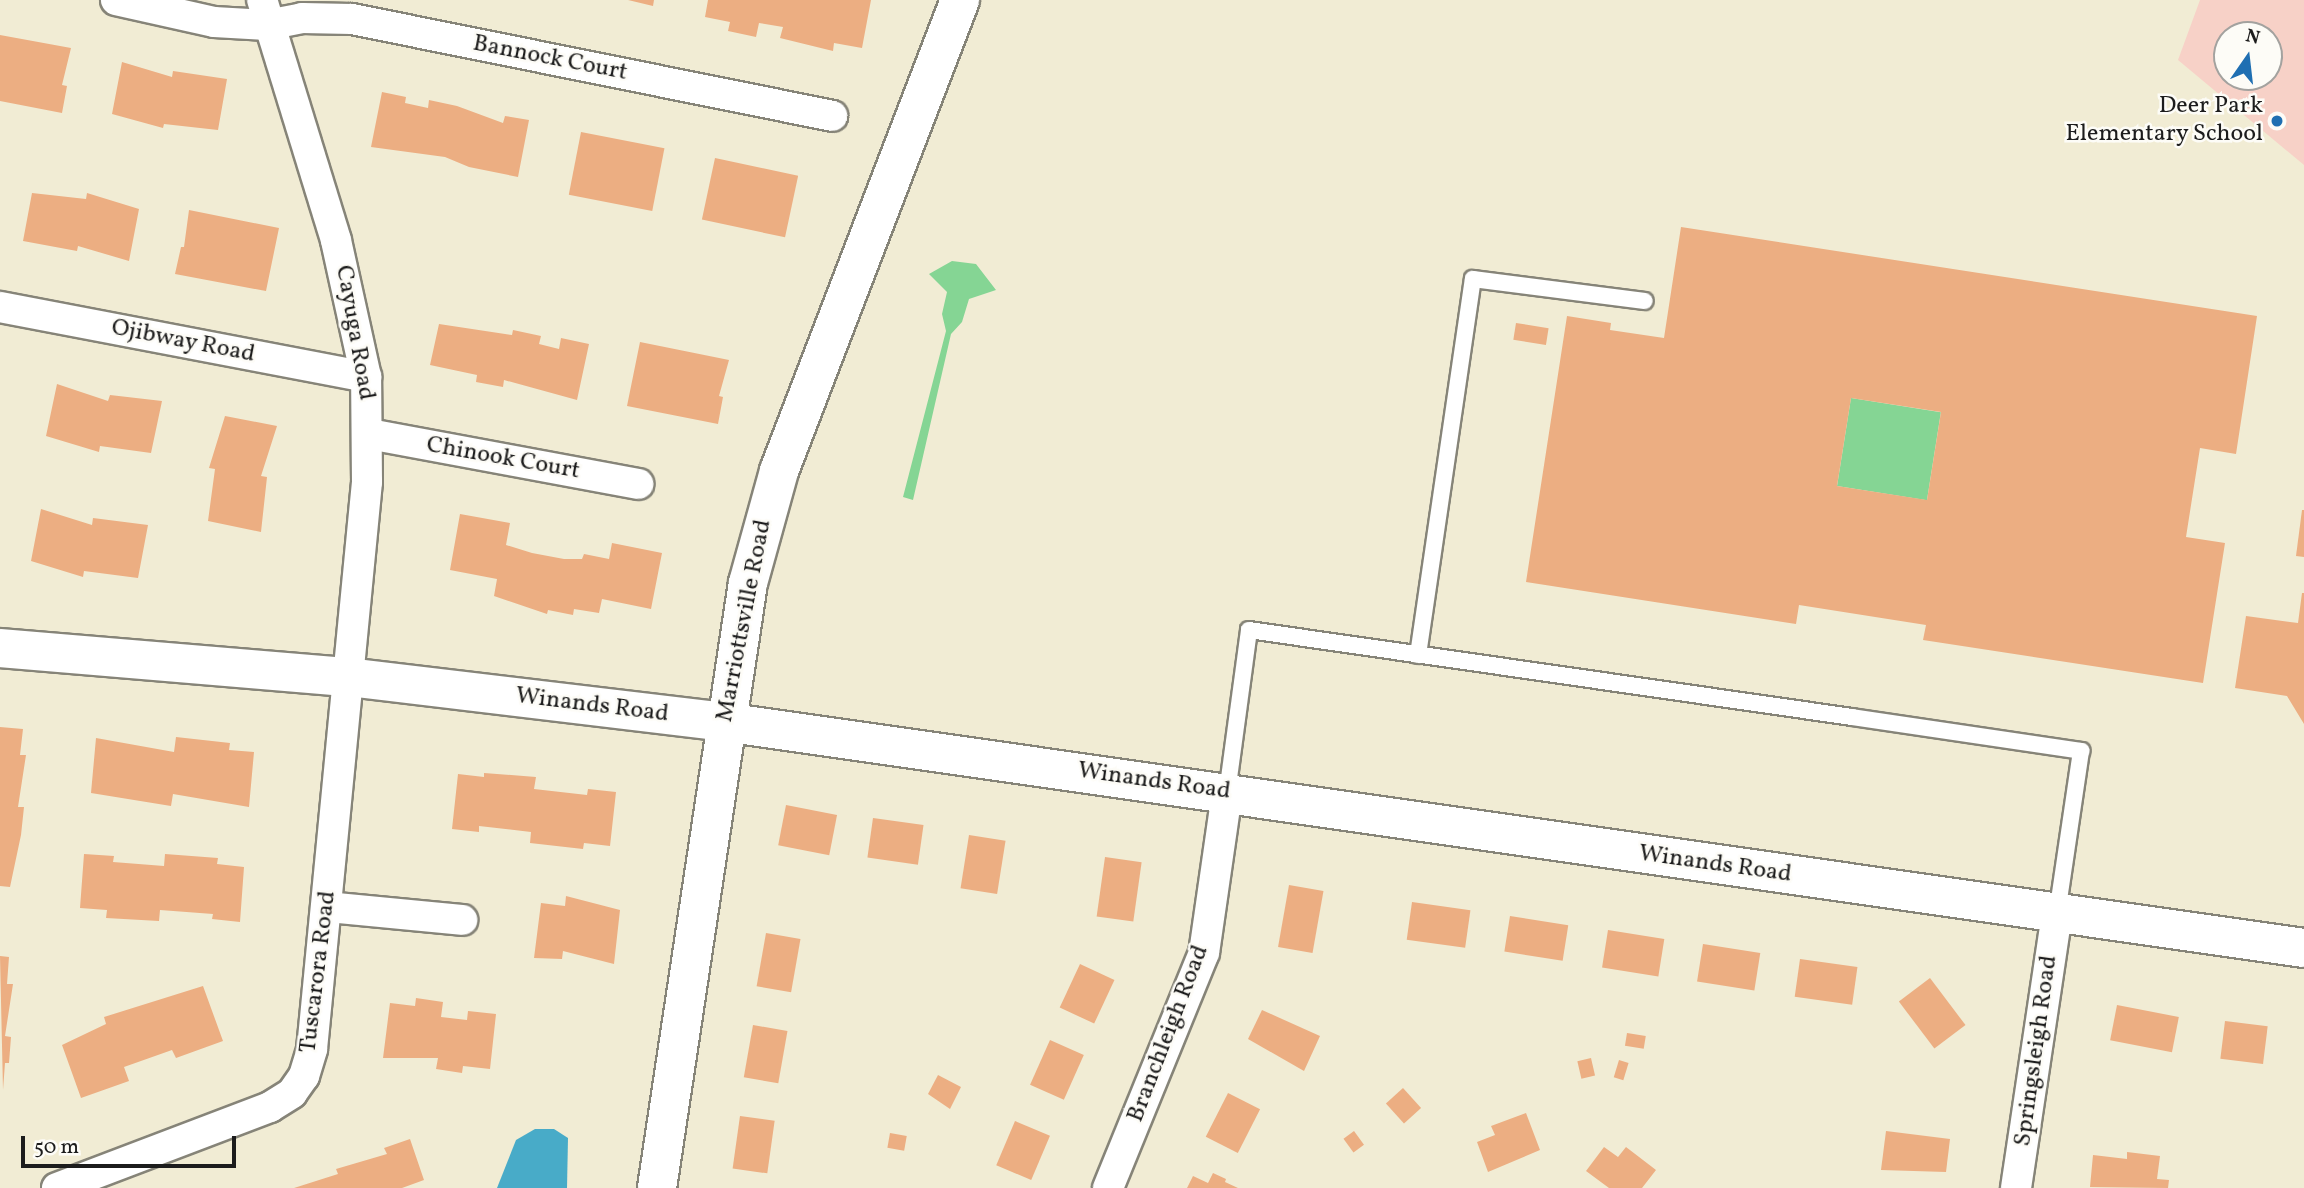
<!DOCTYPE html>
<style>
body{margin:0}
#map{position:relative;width:2304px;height:1188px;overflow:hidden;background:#f1ecd4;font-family:Vollkorn,serif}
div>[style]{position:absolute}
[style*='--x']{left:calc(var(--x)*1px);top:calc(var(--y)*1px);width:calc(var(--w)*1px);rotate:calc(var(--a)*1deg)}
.built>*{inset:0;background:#f7d1c7}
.green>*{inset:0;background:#85d594;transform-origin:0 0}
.water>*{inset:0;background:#48abc8}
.building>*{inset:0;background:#ecae82;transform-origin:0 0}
.roads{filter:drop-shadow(2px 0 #868478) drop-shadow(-2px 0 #868478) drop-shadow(0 2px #868478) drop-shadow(0 -2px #868478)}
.service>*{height:16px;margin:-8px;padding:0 8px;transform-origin:8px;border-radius:8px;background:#fff}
.minor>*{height:30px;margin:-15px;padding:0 15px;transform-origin:15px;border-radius:15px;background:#fff}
.tertiary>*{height:38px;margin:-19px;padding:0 19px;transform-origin:19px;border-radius:19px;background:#fff}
.secondary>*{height:38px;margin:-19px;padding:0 19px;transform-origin:19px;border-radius:19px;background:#fff}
.dots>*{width:19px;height:19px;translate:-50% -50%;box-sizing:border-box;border:4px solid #fdfcf7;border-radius:50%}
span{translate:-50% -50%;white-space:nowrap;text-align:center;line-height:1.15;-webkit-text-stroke:5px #fdfcf7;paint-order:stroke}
.street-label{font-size:24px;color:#1c1c1c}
.poi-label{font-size:24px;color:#1c1c1c}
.right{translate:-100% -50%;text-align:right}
.north{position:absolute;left:2213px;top:21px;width:70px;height:70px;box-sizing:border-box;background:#fdfcf7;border:2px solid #a3a29f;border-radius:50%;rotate:14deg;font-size:19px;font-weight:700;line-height:28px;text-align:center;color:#1c1c1c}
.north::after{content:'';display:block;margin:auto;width:24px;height:32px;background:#1f6fb2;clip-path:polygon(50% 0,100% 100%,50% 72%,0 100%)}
.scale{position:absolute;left:21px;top:1136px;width:215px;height:32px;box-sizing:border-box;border:4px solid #1c1c1c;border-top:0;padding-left:9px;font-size:21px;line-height:24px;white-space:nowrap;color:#1c1c1c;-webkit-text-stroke:5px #fdfcf7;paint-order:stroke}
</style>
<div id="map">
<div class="built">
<i style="clip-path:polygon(evenodd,2200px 0,2304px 0,2304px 165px,2178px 60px,2200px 0,2227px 35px,2269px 35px,2269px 77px,2227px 77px,2227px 35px)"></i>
</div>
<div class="green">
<i style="clip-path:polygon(952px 261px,976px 264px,996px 290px,969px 299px,962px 322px,951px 334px,913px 500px,903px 497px,946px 331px,942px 314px,947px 292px,929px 274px)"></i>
<i style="left:1851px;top:398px;width:91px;height:89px;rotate:9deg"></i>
</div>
<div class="water">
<i style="clip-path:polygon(535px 1129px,554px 1129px,568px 1138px,567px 1188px,497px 1188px,516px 1140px)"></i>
</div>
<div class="building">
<i style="clip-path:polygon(628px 0,654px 0,653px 6px)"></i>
<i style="clip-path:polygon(708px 0,871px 0,862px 48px,834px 43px,833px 51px,780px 38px,783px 27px,759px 23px,756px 37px,728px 31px,730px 22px,705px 17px)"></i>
<i style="clip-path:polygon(0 35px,71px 48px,62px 85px,67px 86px,62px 113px,0 101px)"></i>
<i style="clip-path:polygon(122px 62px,172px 77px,173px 71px,227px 79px,218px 130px,164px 124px,163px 128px,112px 114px)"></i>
<i style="clip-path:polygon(382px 92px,406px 97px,405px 103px,428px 108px,429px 100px,457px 106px,503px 123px,505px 116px,529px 120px,518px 177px,469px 167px,445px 157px,371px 147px)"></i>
<i style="left:581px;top:132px;width:85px;height:64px;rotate:11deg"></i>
<i style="left:715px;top:158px;width:85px;height:63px;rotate:12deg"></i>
<i style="clip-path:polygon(32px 193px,86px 199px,87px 193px,139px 209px,129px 261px,78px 246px,77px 251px,23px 241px)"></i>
<i style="clip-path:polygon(189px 210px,279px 228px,266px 291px,175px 274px,181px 247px,184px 247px)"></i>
<i style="clip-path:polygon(evenodd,1681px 227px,2257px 316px,2236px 454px,2200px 448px,2186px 537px,2225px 543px,2203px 683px,1923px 640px,1926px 625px,1799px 605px,1796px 624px,1526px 582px,1567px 316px,1611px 323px,1610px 330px,1664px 338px,1681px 227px,1851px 398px,1941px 412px,1927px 500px,1837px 486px,1851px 398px)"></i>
<i style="left:1516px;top:323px;width:33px;height:17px;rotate:9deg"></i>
<i style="clip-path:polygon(439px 324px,512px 335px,513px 330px,541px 336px,539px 344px,559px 349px,561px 338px,589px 344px,577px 400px,504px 380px,503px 387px,476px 382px,477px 375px,430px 365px)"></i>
<i style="clip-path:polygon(640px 342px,729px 360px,719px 396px,723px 397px,718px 424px,627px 406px)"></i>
<i style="clip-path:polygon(57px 384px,108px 401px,110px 395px,162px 401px,151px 453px,100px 446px,99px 452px,46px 436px)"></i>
<i style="clip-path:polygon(225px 416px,277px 426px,261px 476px,267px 477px,261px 532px,208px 521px,215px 469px,209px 468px)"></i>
<i style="clip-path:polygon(41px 509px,92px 525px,93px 518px,148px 525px,138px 578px,84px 571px,83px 577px,31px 561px)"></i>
<i style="clip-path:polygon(2302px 510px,2304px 510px,2304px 557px,2296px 556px)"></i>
<i style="clip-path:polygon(460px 514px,510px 523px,506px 545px,532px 553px,564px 559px,582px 559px,584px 554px,609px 559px,612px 543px,662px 553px,651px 609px,602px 599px,599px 613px,574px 609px,573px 615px,548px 610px,547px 614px,494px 596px,497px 579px,450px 570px)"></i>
<i style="clip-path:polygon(2302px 593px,2304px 593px,2304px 724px,2287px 696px,2235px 688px,2246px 616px,2298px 623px)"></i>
<i style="clip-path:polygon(0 727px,23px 729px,20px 755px,26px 755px,18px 807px,24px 807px,21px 835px,10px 887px,0 886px)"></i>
<i style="clip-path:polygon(176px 737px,230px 743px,229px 750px,254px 752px,249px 807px,173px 794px,171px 806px,91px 793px,96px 738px,174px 752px)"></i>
<i style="clip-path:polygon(484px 773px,536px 777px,534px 789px,587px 795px,588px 789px,616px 792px,610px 846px,584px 843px,583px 849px,530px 843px,531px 832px,479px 826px,479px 832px,452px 829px,458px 774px,484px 777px)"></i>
<i style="left:786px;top:805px;width:52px;height:41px;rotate:11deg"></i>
<i style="left:873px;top:818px;width:51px;height:40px;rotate:8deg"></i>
<i style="left:969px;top:835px;width:37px;height:54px;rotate:9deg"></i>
<i style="clip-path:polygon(84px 854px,114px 856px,113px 862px,164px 866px,165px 854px,218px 858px,217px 864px,244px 867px,240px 922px,212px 919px,213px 914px,160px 910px,159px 921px,106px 918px,107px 910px,80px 908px)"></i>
<i style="left:1105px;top:857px;width:37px;height:60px;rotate:8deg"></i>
<i style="left:1289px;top:885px;width:35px;height:63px;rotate:10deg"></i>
<i style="clip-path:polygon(566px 896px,620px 910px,614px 964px,563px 951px,562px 959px,534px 958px,541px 903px,565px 906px)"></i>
<i style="left:1412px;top:902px;width:59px;height:38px;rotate:8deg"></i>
<i style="left:1510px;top:916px;width:59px;height:36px;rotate:9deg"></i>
<i style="left:1608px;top:930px;width:57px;height:38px;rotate:9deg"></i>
<i style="left:766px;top:933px;width:35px;height:54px;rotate:10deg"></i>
<i style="left:1703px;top:944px;width:58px;height:38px;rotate:9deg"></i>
<i style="clip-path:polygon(0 956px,9px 957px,7px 984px,13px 984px,5px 1036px,11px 1037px,9px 1063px,5px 1063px,3px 1090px)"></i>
<i style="left:1800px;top:959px;width:58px;height:38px;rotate:8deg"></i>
<i style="left:1080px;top:964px;width:38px;height:48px;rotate:25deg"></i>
<i style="left:1930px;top:978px;width:59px;height:39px;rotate:53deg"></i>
<i style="clip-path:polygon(203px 986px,223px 1041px,176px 1058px,172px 1050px,124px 1067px,129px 1081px,81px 1098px,62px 1045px,106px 1024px,104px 1017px)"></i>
<i style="clip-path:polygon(416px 998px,443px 1002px,441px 1017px,467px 1020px,468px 1011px,496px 1014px,490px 1069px,463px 1066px,462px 1073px,436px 1069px,438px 1058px,383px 1058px,390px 1003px,415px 1006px)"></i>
<i style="left:2117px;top:1005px;width:63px;height:36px;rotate:11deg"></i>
<i style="clip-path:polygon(1262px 1010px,1320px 1036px,1304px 1071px,1248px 1039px)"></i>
<i style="left:2225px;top:1021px;width:43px;height:38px;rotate:7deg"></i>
<i style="left:753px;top:1025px;width:35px;height:53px;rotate:10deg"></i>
<i style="left:1627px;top:1033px;width:19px;height:13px;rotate:9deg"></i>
<i style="left:1050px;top:1040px;width:37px;height:49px;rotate:24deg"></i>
<i style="left:1591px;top:1058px;width:18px;height:14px;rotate:77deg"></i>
<i style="left:1619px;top:1060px;width:10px;height:18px;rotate:17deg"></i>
<i style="clip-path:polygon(938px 1075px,961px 1087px,950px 1109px,928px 1094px)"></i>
<i style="left:1403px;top:1088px;width:27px;height:23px;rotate:48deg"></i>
<i style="left:1228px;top:1093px;width:36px;height:49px;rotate:27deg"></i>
<i style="clip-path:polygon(1526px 1113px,1540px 1150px,1488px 1172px,1477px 1142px,1495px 1135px,1491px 1126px)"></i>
<i style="left:740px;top:1116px;width:35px;height:53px;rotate:8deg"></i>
<i style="left:1015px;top:1121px;width:38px;height:48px;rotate:23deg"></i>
<i style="left:1354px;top:1131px;width:17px;height:13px;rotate:54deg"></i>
<i style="clip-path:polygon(1886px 1131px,1950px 1139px,1946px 1172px,1881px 1170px)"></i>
<i style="left:890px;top:1133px;width:17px;height:15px;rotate:10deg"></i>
<i style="clip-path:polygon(410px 1139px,424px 1180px,402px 1188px,294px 1188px,338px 1174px,336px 1169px,387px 1154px,384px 1148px)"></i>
<i style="clip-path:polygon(1604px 1147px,1618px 1157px,1626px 1147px,1656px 1170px,1642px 1188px,1609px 1188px,1586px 1171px)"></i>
<i style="clip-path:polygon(2127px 1152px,2160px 1156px,2157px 1179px,2169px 1180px,2168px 1188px,2090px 1187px,2093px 1155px,2127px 1159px)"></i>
<i style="clip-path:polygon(1213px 1173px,1226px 1179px,1225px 1182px,1238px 1188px,1187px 1188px,1193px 1176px,1208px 1183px)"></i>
</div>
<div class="roads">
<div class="service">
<i style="--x:1418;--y:655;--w:380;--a:-81.7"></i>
<i style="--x:1473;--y:279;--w:173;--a:7.3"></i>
<i style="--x:1227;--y:793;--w:164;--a:-82.3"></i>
<i style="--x:1249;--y:630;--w:609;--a:8.21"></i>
<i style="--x:1852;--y:717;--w:232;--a:8.4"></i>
<i style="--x:2081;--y:751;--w:164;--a:98.4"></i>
</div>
<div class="minor">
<i style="--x:116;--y:0;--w:100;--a:12.7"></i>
<i style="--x:214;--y:22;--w:53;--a:3.2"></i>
<i style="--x:267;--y:25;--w:36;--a:-11"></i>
<i style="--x:302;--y:18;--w:50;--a:1.1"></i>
<i style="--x:352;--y:19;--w:490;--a:11.4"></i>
<i style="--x:0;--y:307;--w:373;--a:10.8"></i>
<i style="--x:369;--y:434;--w:274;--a:10.5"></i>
<i style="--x:328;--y:907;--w:135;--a:5.5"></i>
<i style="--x:57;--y:1188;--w:228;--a:-20.8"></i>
<i style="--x:270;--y:1107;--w:26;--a:-32"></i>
<i style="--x:292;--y:1093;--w:21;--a:-55"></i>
<i style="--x:304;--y:1076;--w:28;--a:-73"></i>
<i style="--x:312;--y:1049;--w:570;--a:-84.46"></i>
<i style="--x:367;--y:482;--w:105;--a:-90.5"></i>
<i style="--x:366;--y:377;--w:140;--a:-102.4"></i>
<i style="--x:336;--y:240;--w:251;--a:-107.1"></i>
<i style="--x:1108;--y:1188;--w:254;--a:-67.8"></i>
<i style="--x:1204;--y:953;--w:162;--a:-81.8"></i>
<i style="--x:2016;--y:1188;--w:278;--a:-81.5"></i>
</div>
<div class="tertiary">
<i style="--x:0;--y:648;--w:349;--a:4.8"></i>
<i style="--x:348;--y:677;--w:379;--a:6.8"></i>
<i style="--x:724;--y:722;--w:1596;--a:8.14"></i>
</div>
<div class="secondary">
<i style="--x:657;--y:1188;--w:612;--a:-81.45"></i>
<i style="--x:748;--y:583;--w:116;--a:-74.5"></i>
<i style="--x:779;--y:471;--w:505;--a:-68.98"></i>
</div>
</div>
<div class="dots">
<i style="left:2277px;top:121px;background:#1f6fb2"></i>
</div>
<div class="street-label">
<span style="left:550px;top:59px;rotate:11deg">Bannock Court</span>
<span style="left:354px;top:333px;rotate:80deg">Cayuga Road</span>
<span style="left:183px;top:342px;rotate:11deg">Ojibway Road</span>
<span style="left:503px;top:459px;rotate:10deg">Chinook Court</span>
<span style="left:745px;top:621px;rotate:-79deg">Marriottsville Road</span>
<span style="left:592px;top:706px;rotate:7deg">Winands Road</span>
<span style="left:1154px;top:782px;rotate:8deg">Winands Road</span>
<span style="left:1715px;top:865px;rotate:8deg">Winands Road</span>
<span style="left:319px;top:972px;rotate:-83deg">Tuscarora Road</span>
<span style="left:1169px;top:1034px;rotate:-69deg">Branchleigh Road</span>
<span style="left:2037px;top:1051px;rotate:-82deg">Springsleigh Road</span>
</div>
<div class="poi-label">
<span class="right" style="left:2263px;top:121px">Deer Park<br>Elementary School</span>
</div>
<div class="north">N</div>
<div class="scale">50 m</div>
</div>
